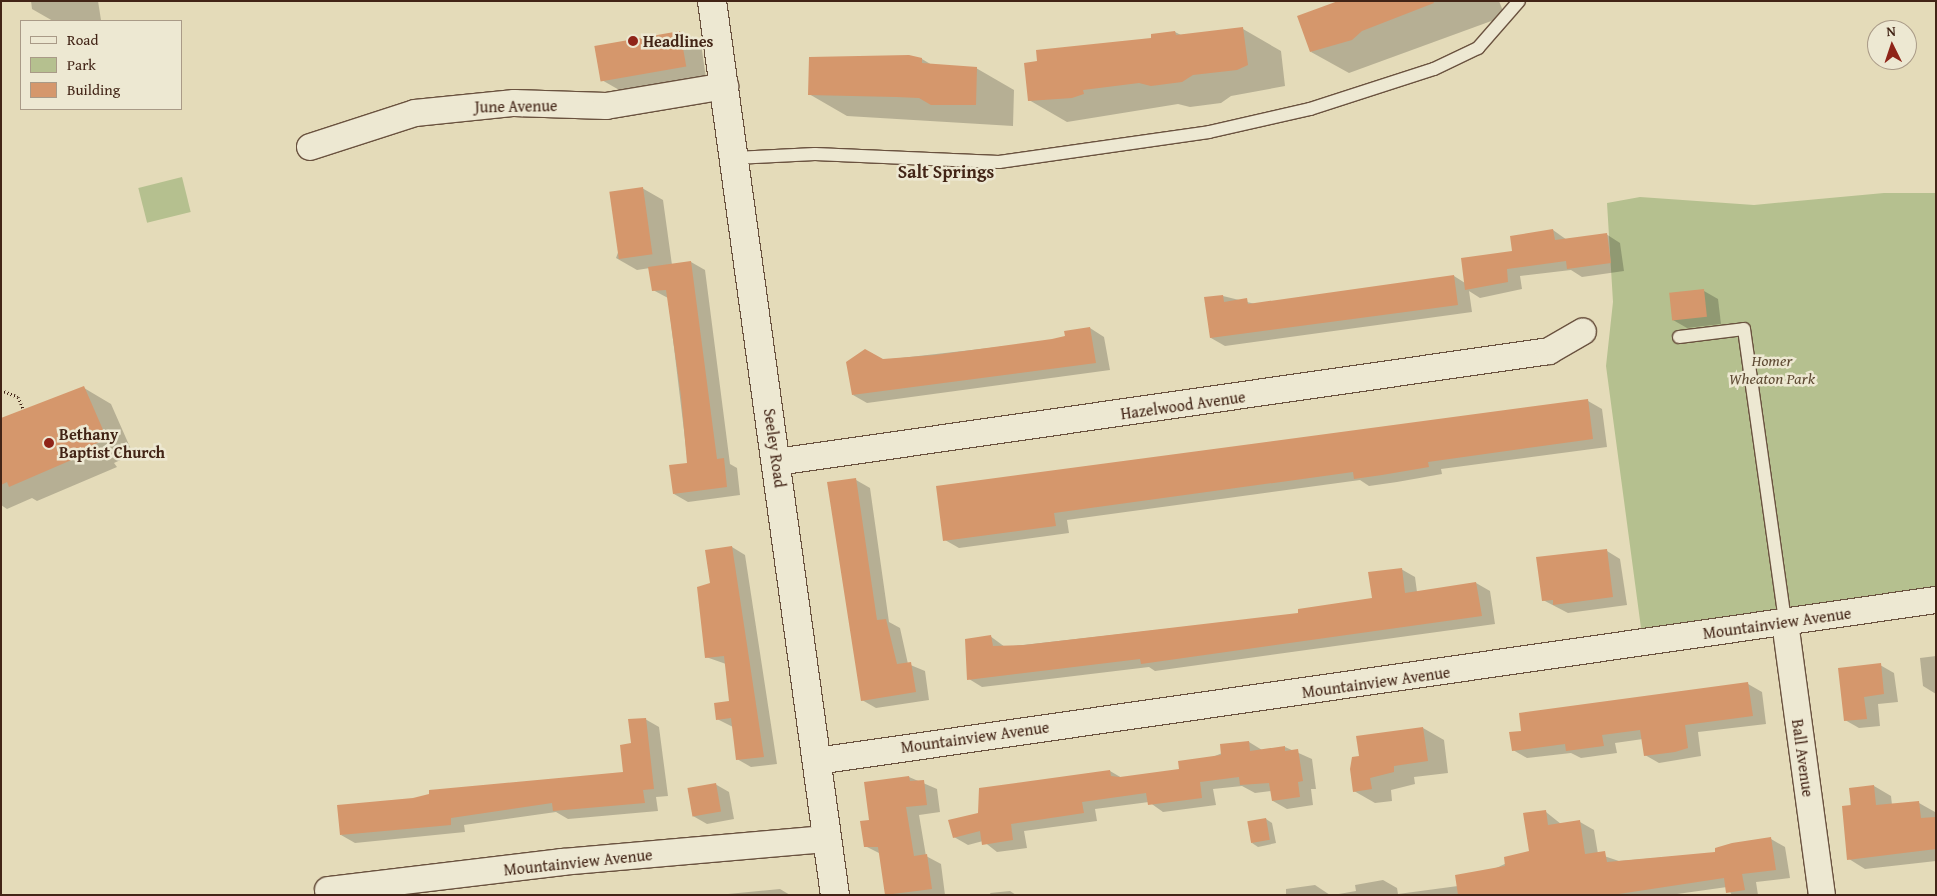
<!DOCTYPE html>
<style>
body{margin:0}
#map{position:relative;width:1937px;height:896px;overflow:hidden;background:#e4dbb9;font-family:"Gentium Book Plus",serif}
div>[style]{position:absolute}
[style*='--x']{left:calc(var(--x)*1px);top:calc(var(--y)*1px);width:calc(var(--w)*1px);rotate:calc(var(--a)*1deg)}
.green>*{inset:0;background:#b5c08f;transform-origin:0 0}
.shadow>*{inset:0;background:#0003}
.building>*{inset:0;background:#d5976c;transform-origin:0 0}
.path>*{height:3px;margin-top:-1.5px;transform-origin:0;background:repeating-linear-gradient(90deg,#422416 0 1px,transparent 0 3.5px)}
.roads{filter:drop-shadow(1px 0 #6a523f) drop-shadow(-1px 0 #6a523f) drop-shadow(0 1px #6a523f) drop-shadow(0 -1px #6a523f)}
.service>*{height:12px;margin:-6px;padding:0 6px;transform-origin:6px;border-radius:6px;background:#ede8d2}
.minor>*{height:26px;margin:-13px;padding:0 13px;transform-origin:13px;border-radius:13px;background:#ede8d2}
.tertiary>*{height:28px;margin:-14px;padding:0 14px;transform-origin:14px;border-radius:14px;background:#ede8d2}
.dots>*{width:14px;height:14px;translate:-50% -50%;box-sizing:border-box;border:2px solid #ede8d2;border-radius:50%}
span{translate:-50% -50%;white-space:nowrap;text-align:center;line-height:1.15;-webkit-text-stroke:5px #ede8d2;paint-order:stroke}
.poi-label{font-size:16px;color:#422416;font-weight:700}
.left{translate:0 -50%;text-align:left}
.street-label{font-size:16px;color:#422416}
.park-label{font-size:16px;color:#5f4b34;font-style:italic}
.neighbourhood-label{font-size:18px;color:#422416;font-weight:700}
.frame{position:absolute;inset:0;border:2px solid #422416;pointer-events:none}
.legend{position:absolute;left:20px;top:20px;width:162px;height:90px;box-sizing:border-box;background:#ede8d2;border:1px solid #a99a87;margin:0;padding:6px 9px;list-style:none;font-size:15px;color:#422416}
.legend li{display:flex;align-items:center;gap:10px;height:25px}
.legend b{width:25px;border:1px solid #a99a87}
.north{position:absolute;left:1867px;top:20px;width:50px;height:50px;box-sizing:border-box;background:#ede8d2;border:1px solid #a99a87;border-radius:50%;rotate:356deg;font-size:14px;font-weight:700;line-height:20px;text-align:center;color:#422416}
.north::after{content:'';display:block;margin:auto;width:18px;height:22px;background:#8f2418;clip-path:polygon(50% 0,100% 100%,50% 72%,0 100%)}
</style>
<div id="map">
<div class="green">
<i style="left:182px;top:177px;width:36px;height:45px;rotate:76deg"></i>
<i style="clip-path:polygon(1884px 193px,1936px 193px,1936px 600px,1643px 643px,1606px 366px,1613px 302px,1607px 203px,1640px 197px,1754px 205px)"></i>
</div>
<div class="shadow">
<i style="clip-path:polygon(31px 1px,98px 1px,101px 20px,53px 21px,32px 9px)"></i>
<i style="clip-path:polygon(1342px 1px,1499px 1px,1505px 16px,1349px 73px,1311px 52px)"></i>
<i style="clip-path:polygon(1243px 29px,1281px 51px,1285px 86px,1231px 96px,1221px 103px,1190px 107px,1178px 104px,1067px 122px,1029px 100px,1153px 39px,1175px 32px,1181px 35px)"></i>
<i style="clip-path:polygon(680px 32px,701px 44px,706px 78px,621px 91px,600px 79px)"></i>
<i style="clip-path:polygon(922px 59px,932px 65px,976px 68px,1014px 90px,1013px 126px,847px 116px,809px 94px)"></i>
<i style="clip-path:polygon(642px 188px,663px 200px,672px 265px,691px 262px,705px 270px,730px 464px,737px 468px,740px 495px,688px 502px,674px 494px,688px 464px,668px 298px,653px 290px,650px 268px,637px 270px,616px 258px)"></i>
<i style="clip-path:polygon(1553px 230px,1567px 240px,1606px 234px,1620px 243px,1624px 271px,1582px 277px,1571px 270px,1520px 276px,1522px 289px,1480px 298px,1469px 291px,1472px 312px,1225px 346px,1211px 338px,1223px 296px,1255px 304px,1454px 276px,1465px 283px)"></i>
<i style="clip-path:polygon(1704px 291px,1718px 299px,1721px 324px,1687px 328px,1673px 320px)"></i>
<i style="clip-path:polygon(1090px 328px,1104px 337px,1110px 370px,867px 403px,853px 395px,883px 360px,1052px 341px)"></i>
<i style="clip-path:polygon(84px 388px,111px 404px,133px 454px,114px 463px,117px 467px,37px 501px,32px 498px,7px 509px,1px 505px,1px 420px)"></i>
<i style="clip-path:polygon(1588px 401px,1602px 409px,1607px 447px,1441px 469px,1442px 474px,1397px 482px,1369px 486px,1360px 480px,1067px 520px,1069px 533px,959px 548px,945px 540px,938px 488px)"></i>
<i style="clip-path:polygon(856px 480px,870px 488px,889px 622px,900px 628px,908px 664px,925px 671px,929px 700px,876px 708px,862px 700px)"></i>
<i style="clip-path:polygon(732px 547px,745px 555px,777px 764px,751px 767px,737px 759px,733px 727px,717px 719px,731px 702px,726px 664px,706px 657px,711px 584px)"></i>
<i style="clip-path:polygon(1607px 551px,1620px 559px,1627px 605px,1568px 613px,1543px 600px)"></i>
<i style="clip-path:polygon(1401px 569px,1415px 577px,1417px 592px,1476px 583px,1490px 591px,1495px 624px,1155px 671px,1149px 667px,982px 687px,969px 679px,990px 636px,1005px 647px,1300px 614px,1373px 599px)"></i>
<i style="clip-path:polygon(1936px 656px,1936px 694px,1923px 686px,1920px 658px)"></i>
<i style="clip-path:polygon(1880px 665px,1894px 673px,1898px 702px,1878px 704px,1880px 726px,1859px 728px,1845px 720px)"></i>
<i style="clip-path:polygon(1748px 684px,1762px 692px,1766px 724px,1698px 732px,1701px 756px,1659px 763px,1645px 755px,1643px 739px,1615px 743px,1617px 753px,1581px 758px,1571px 753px,1527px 758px,1513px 750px,1522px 732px)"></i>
<i style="clip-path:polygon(645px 719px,659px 727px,668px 796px,656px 797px,658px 811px,568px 819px,556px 812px,464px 825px,465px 832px,355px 843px,341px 835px,413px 799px,624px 773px)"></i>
<i style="clip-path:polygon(1423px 728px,1444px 740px,1448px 773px,1414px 777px,1415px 784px,1391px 790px,1392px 801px,1375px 803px,1354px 791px,1360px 757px)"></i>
<i style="clip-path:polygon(1249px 742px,1262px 750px,1285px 747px,1312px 759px,1316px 789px,1311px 789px,1313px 805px,1287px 809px,1273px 801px,1271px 791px,1255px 793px,1242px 786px,1213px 789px,1216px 805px,1163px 812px,1149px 802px,1095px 809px,1097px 821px,1024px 831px,1027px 848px,997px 852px,983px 841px,968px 845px,954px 837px,979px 814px,1110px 771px,1122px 778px,1181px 770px)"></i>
<i style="clip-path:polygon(909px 777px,937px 789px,940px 812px,919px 815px,926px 856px,941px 864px,945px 895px,887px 895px,881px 854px,865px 846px,871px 821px)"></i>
<i style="clip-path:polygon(715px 784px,729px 792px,734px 819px,707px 824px,693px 816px)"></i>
<i style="clip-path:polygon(1874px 786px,1891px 796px,1892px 805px,1919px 803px,1935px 812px,1936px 861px,1865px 869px,1849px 859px,1851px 789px)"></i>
<i style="clip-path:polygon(1546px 812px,1561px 824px,1580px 822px,1594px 830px,1598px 854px,1619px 861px,1717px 853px,1771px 839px,1785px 847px,1790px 878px,1756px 882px,1758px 895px,1732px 895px,1727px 887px,1670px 895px,1333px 895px,1356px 891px,1355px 885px,1383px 880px,1397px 888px,1398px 894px,1458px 886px,1530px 852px)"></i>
<i style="clip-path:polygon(1266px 819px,1272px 823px,1276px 843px,1258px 847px,1252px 843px)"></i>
<i style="clip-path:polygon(1315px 885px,1330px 895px,1286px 895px,1286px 889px)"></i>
<i style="clip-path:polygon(780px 889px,790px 895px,728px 895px,728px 894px)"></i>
<i style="clip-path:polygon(1010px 891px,1016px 895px,991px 895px,990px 893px)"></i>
</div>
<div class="building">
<i style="clip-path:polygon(1338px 1px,1433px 1px,1434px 3px,1362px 31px,1352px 40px,1310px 52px,1297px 16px)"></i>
<i style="clip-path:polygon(1243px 27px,1248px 65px,1237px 70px,1193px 75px,1182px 82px,1151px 86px,1139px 83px,1083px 90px,1084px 94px,1072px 98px,1028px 101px,1024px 63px,1037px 61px,1036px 50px,1151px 38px,1151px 34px,1175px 31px,1176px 35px)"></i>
<i style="left:680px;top:31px;width:36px;height:87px;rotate:80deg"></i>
<i style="clip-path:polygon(909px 55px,922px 58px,922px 63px,977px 67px,976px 105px,931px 105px,919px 98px,896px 97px,808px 95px,809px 57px)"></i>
<i style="left:643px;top:187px;width:68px;height:34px;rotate:82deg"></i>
<i style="clip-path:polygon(1553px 229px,1555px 240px,1607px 233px,1611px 263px,1567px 269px,1566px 261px,1507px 269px,1508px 282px,1465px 290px,1461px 258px,1512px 251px,1510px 236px)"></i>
<i style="clip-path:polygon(691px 261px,717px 459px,724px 458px,727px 487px,673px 494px,669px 465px,687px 463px,681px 396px,666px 290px,652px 291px,648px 267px)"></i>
<i style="clip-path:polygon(1454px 275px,1458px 305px,1210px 338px,1204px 297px,1223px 295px,1224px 302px,1247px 298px,1248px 304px)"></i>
<i style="left:1704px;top:289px;width:28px;height:35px;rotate:84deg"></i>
<i style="clip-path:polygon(1090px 327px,1096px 363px,852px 395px,846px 362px,865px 349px,883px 359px,935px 355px,1052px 339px,1065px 336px,1064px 331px)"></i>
<i style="clip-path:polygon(84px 386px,107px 439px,88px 447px,90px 452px,9px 487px,7px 482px,1px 485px,1px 418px)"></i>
<i style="clip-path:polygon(1588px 399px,1593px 439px,1428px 462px,1429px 467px,1382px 475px,1354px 479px,1353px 472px,1054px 513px,1056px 526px,943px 541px,936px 486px)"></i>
<i style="clip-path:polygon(856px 478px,877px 620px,886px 619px,897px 664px,911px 662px,916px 692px,861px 701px,827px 482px)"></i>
<i style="clip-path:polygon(732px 546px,764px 757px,736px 760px,731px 718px,716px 720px,714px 703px,729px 701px,724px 656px,705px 658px,697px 587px,710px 583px,705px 550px)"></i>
<i style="clip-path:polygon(1607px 549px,1613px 597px,1553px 605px,1553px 600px,1542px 601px,1536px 557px)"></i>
<i style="clip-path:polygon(1402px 568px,1405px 593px,1476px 582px,1482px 616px,1141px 664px,1140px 659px,967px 680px,965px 639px,991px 635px,993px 646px,1024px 645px,1298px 613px,1298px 609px,1372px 598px,1368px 572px)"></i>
<i style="clip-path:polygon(1881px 663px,1884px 694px,1864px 697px,1867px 719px,1844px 721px,1838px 668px)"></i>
<i style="clip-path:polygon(1748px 682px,1753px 716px,1685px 725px,1688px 748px,1675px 752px,1644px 756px,1640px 730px,1602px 735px,1604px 746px,1566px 751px,1565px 744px,1512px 751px,1509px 732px,1521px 731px,1519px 713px)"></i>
<i style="clip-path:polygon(646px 718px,654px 789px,643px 790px,645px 803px,553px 811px,552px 803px,451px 818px,451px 825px,340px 835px,337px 805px,413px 798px,429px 794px,429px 790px,623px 772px,620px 745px,631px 743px,628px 719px)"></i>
<i style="clip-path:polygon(1423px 727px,1428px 761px,1394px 766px,1394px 772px,1370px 778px,1372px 789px,1353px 792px,1350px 769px,1352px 757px,1359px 756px,1356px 736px)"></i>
<i style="clip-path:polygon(1249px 741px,1250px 751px,1285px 746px,1285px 751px,1298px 749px,1303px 781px,1298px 782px,1300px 797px,1272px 801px,1269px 783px,1240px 785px,1239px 777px,1200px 782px,1202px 798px,1148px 805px,1146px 793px,1082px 802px,1084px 813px,1011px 824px,1013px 840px,982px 845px,980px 831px,953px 838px,948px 820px,978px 813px,979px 788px,1110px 770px,1111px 776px,1120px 777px,1179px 769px,1178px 761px,1221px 755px,1220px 744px)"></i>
<i style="clip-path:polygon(909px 776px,910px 781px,924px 780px,927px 805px,906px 807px,914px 856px,927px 854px,932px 889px,885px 895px,878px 847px,864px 847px,860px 821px,869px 820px,864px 782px)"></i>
<i style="left:716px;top:783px;width:29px;height:29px;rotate:80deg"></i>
<i style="clip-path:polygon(1874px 785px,1876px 805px,1919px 801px,1921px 818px,1935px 817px,1936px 849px,1847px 860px,1842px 806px,1851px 805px,1849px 788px)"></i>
<i style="clip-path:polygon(1546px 810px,1548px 825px,1580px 820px,1585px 854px,1605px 851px,1607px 862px,1715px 852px,1715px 848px,1732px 843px,1771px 837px,1776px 870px,1742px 874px,1745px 890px,1726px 893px,1724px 878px,1612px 895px,1458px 895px,1455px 875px,1505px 866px,1504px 857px,1529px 851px,1523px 813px)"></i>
<i style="left:1266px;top:818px;width:22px;height:19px;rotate:80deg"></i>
</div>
<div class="path">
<i style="--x:1;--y:390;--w:18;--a:22"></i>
<i style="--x:18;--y:397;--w:12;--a:66"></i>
</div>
<div class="roads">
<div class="service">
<i style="--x:735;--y:158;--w:80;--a:-2.9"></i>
<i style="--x:815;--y:154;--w:184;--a:2.5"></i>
<i style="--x:999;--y:162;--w:212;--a:-8.1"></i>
<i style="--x:1209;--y:132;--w:104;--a:-12.8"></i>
<i style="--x:1310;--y:109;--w:130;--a:-17.9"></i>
<i style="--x:1434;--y:69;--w:49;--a:-25.5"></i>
<i style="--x:1478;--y:48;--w:62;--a:-48.9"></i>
<i style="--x:1679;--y:337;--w:65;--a:-7"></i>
<i style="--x:1744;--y:329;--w:296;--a:82"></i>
</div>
<div class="minor">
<i style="--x:310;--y:147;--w:110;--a:-17.9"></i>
<i style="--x:415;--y:113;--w:100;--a:-5.8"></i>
<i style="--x:514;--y:103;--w:92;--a:1.9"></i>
<i style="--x:606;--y:106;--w:121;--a:-9.5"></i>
<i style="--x:777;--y:462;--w:780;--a:-8.18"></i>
<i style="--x:1549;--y:351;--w:39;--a:-30"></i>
<i style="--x:1785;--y:622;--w:275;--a:82.3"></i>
<i style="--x:817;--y:761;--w:1131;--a:-8.19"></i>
<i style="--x:328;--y:890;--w:236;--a:-6.8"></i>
<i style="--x:562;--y:862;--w:266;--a:-5"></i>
</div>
<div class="tertiary">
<i style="--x:712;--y:1;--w:902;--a:82.17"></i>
</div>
</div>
<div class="dots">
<i style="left:633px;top:41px;background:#8f2418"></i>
<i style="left:49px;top:443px;background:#8f2418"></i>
</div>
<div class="poi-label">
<span class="left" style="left:643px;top:41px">Headlines</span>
<span class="left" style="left:59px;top:443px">Bethany<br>Baptist Church</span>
</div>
<div class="street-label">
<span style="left:516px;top:106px;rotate:-1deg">June Avenue</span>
<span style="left:1183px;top:405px;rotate:-8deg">Hazelwood Avenue</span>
<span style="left:775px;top:448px;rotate:82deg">Seeley Road</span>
<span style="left:1777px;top:623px;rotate:-8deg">Mountainview Avenue</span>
<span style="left:1376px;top:682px;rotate:-8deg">Mountainview Avenue</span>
<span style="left:975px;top:737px;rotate:-8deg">Mountainview Avenue</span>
<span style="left:1803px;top:758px;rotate:82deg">Ball Avenue</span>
<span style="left:578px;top:862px;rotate:-6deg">Mountainview Avenue</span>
</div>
<div class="park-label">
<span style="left:1772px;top:369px">Homer<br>Wheaton Park</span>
</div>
<div class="neighbourhood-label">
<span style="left:946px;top:172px">Salt Springs</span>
</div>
<div class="frame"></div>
<ul class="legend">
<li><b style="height:6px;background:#ede8d2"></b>Road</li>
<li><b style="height:14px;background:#b5c08f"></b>Park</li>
<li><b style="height:14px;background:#d5976c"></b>Building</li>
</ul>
<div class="north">N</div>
</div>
